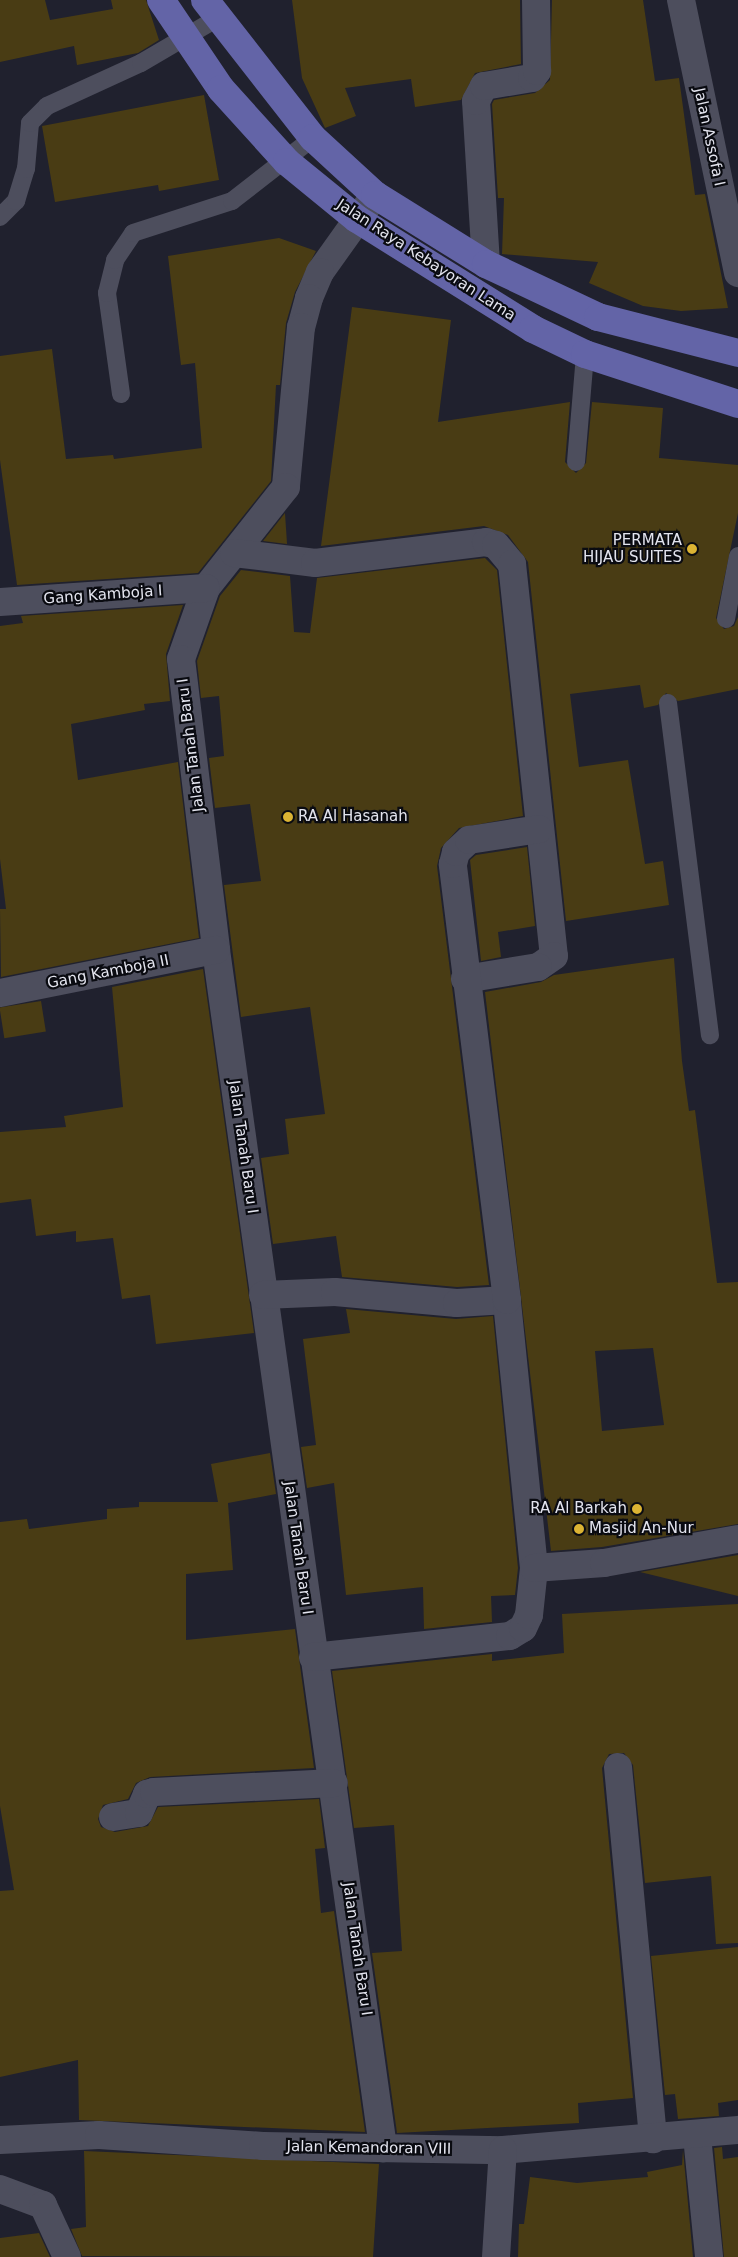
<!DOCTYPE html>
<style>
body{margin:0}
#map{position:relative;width:738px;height:2257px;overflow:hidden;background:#20212e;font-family:"DejaVu Sans",sans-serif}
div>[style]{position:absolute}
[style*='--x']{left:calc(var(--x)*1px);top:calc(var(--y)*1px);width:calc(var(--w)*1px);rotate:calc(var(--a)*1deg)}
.building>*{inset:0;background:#493c14;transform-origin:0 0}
.service>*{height:18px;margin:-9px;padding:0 9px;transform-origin:9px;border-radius:9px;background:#4d4e5d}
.minor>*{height:28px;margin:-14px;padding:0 14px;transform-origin:14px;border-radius:14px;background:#4d4e5d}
.primary>*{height:28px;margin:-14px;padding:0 14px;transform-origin:14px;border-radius:14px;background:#6364a7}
.dots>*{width:14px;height:14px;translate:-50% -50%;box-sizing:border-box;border:2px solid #0a0b11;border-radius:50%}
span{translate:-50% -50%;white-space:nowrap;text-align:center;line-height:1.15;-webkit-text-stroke:4.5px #0a0b11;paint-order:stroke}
.street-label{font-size:15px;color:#e3e4ee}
.poi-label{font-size:15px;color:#e3e4ee}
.right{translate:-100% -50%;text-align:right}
.left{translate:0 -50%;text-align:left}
</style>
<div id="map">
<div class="building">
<i style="clip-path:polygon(0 0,45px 0,50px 20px,113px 9px,111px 0,146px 0,159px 40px,138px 53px,77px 65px,74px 46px,0 62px)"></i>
<i style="clip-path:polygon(292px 0,520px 0,521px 64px,475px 73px,461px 100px,415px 107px,411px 79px,345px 88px,356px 116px,325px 128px,302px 78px)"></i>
<i style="clip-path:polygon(552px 0,643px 0,655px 81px,679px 78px,695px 195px,705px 194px,728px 308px,681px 311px,643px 306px,589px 283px,598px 262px,502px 254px,504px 198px,498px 198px,492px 104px,494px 100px,535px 93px,550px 80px)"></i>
<i style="clip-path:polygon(204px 95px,219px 180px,159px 191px,158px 185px,55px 202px,42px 126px)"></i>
<i style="clip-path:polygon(279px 238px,316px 251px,295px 292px,286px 323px,280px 385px,276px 385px,271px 481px,198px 573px,17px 585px,0 460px,0 356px,52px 349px,66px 459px,113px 455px,114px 459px,202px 448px,195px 363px,181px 365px,168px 256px)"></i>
<i style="clip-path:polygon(352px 307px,451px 320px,438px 422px,570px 402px,565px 462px,576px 473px,586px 463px,592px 402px,663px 408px,659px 458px,738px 465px,738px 513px,716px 618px,724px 629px,734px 626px,738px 617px,738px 689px,678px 701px,666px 693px,658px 705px,644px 708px,640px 685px,570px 694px,579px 767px,628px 760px,645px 864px,663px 861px,669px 905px,566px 921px,528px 562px,508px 535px,484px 526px,321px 546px)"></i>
<i style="clip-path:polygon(285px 513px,287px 544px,263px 541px)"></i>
<i style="clip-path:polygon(485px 558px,497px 570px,523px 816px,459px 828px,441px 848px,437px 866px,489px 1285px,457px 1287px,342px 1277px,336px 1236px,273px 1244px,261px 1158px,289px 1154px,285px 1119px,325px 1114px,310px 1007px,241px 1017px,224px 885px,261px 881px,250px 804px,215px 808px,209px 758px,224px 756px,219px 696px,201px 698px,197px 661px,220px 596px,241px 570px,290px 576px,294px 632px,310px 633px,317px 578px)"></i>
<i style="clip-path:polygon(183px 605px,166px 654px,170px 701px,144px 704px,145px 710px,71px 724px,78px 780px,178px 762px,199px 938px,1px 977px,0 909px,6px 909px,0 859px,0 626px,23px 623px,21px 616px)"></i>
<i style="clip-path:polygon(527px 847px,535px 926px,498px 932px,501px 957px,481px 961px,470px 860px,476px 855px)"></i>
<i style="clip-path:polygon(evenodd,674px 958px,682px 1061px,689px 1111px,695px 1110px,717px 1283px,738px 1282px,738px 1524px,602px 1547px,551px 1551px,485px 992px,541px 982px,554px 975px,674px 958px,653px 1348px,664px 1425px,602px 1431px,595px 1351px,653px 1348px)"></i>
<i style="clip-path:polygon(203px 969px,254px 1333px,156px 1344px,150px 1295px,122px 1299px,113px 1238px,76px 1242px,76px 1231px,36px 1236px,31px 1199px,0 1203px,0 1132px,66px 1127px,64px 1116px,123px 1107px,112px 987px)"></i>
<i style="left:41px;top:1001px;width:31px;height:42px;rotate:81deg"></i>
<i style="clip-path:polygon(346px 1309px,456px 1319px,493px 1316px,518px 1568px,515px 1595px,491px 1596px,492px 1622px,424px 1629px,423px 1587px,346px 1595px,334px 1483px,307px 1488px,301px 1447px,316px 1445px,303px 1339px,350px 1333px)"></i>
<i style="clip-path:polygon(270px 1453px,276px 1494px,228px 1503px,233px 1570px,186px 1574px,186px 1640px,295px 1629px,314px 1768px,150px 1777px,136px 1783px,128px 1799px,103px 1805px,98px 1819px,101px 1827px,115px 1832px,148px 1826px,158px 1807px,319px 1799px,325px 1848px,315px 1849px,321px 1913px,334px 1911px,365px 2132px,79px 2120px,78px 2060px,0 2077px,0 1891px,14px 1890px,0 1806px,0 1522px,27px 1519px,29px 1529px,107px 1519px,107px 1509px,139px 1507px,139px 1502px,218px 1502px,211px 1464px)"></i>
<i style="clip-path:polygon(738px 1555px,738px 1596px,640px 1572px)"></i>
<i style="clip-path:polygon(738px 1604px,738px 1943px,716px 1944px,711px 1876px,645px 1883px,633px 1765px,624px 1753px,609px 1754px,602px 1768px,633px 2098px,578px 2103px,579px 2123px,397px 2133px,372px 1953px,402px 1951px,394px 1825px,354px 1828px,332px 1671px,492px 1654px,492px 1661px,564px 1653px,562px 1614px)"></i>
<i style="clip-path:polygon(738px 1947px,738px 2100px,718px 2103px,719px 2116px,678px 2119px,675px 2094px,665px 2095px,651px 1956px)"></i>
<i style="clip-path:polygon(722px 2147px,723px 2159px,738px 2157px,738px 2257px,724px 2257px,714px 2148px)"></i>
<i style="clip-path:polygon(683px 2150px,693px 2257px,518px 2257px,519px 2224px,524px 2224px,530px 2177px,577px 2183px,648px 2177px,647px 2172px,682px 2165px)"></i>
<i style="clip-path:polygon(84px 2151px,379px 2164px,373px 2257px,82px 2256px,71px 2229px,86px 2227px)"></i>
<i style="clip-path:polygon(39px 2233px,50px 2257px,0 2257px,0 2238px)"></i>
</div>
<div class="service">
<i style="--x:0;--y:217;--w:23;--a:-45"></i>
<i style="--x:16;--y:201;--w:34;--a:-73"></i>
<i style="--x:26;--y:169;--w:46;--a:-85"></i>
<i style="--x:30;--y:123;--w:24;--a:-45"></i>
<i style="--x:47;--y:106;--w:103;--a:-24.6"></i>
<i style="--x:141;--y:63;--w:87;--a:-30.4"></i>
<i style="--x:121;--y:394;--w:102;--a:-97.9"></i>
<i style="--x:107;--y:293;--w:34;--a:-76"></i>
<i style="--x:115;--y:260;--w:32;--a:-56"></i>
<i style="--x:133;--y:233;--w:104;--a:-17.9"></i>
<i style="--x:232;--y:201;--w:103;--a:-37.9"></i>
<i style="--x:576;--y:462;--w:108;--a:-85.2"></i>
<i style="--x:726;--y:619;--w:64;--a:-79.2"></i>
<i style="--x:668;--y:703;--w:335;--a:82.8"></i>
</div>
<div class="minor">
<i style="--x:681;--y:0;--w:279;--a:78.2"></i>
<i style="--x:375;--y:195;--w:95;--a:125.5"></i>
<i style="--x:320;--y:272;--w:28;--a:113"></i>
<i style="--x:309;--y:298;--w:30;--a:105"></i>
<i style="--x:301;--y:327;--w:161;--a:95.4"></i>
<i style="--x:286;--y:487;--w:129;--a:128.4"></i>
<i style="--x:206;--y:588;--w:75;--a:109.4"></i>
<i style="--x:181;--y:659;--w:293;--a:83.1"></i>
<i style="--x:216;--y:950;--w:1210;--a:82.06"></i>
<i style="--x:486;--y:264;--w:163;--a:-93.5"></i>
<i style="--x:476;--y:101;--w:17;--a:-62"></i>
<i style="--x:484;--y:86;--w:49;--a:-9.5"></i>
<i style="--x:532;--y:78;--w:9;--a:-54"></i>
<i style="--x:537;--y:71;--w:71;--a:-90.8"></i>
<i style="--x:234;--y:553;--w:82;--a:7"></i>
<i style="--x:315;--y:563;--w:172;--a:-7"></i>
<i style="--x:486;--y:542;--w:10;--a:17"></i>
<i style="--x:496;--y:545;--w:25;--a:50"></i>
<i style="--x:512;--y:564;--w:394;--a:83.9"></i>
<i style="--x:554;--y:956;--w:19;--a:145"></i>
<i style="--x:538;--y:967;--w:74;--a:170.7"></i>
<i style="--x:0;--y:602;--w:206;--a:-3.9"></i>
<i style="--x:0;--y:993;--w:220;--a:-11.3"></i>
<i style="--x:263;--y:1295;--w:72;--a:-2.4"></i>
<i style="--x:335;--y:1292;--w:122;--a:5.2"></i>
<i style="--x:457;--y:1303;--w:50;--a:-3.4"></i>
<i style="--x:534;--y:1568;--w:269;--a:-95.8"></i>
<i style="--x:507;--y:1300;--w:439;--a:-97.1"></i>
<i style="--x:453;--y:864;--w:12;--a:-76"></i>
<i style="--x:456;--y:852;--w:18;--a:-43"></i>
<i style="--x:469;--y:840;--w:71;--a:-8.9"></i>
<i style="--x:313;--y:1657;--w:198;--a:-6.1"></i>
<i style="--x:510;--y:1636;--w:15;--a:-32"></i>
<i style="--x:523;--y:1628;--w:14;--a:-65"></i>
<i style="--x:529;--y:1615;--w:47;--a:-83.9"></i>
<i style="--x:534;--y:1568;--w:70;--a:-4.1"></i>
<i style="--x:604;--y:1563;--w:136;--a:-10.2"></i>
<i style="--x:618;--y:1767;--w:374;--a:84.6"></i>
<i style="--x:113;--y:1817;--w:26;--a:-9"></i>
<i style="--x:139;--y:1813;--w:21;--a:-67"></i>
<i style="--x:147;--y:1794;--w:7;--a:-16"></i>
<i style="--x:154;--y:1792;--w:180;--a:-2.9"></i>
<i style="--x:697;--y:2136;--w:122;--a:84.3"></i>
<i style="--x:0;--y:2140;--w:99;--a:-2.9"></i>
<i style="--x:99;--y:2135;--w:164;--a:3.8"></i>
<i style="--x:263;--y:2146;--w:240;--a:1"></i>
<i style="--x:503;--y:2150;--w:236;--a:-4.9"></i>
<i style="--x:0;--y:2189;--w:46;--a:20.4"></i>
<i style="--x:43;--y:2205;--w:57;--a:65.2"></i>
<i style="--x:496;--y:2257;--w:107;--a:-86.3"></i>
</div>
<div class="primary">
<i style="--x:161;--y:0;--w:107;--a:56"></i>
<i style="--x:221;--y:89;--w:98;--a:47.9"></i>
<i style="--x:287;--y:162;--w:90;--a:39.2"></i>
<i style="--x:357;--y:219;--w:208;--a:32"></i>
<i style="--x:533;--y:329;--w:58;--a:25.7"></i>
<i style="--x:585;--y:354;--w:161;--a:18.1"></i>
<i style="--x:205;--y:0;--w:175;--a:52"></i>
<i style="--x:313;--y:138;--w:84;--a:42.6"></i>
<i style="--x:375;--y:195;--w:131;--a:31.9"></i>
<i style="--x:486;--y:264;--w:124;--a:25.3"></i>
<i style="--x:598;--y:317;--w:145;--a:14.4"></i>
</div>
<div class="dots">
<i style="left:692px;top:549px;background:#dbb333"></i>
<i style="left:288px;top:817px;background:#dbb333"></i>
<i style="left:637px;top:1509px;background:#dbb333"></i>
<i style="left:579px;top:1529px;background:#dbb333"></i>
</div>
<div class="street-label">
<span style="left:709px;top:137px;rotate:78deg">Jalan Assofa I</span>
<span style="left:426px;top:260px;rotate:33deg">Jalan Raya Kebayoran Lama</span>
<span style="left:103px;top:595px;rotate:-4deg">Gang Kamboja I</span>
<span style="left:191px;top:745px;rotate:-97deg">Jalan Tanah Baru I</span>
<span style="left:108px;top:972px;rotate:-11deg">Gang Kamboja II</span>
<span style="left:243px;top:1147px;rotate:82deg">Jalan Tanah Baru I</span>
<span style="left:298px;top:1548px;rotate:82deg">Jalan Tanah Baru I</span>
<span style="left:357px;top:1949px;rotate:82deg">Jalan Tanah Baru I</span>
<span style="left:369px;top:2148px;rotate:1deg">Jalan Kemandoran VIII</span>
</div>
<div class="poi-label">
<span class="right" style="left:682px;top:549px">PERMATA<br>HIJAU SUITES</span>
<span class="left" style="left:298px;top:817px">RA Al Hasanah</span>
<span class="right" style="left:627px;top:1509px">RA Al Barkah</span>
<span class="left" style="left:589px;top:1529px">Masjid An-Nur</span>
</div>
</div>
